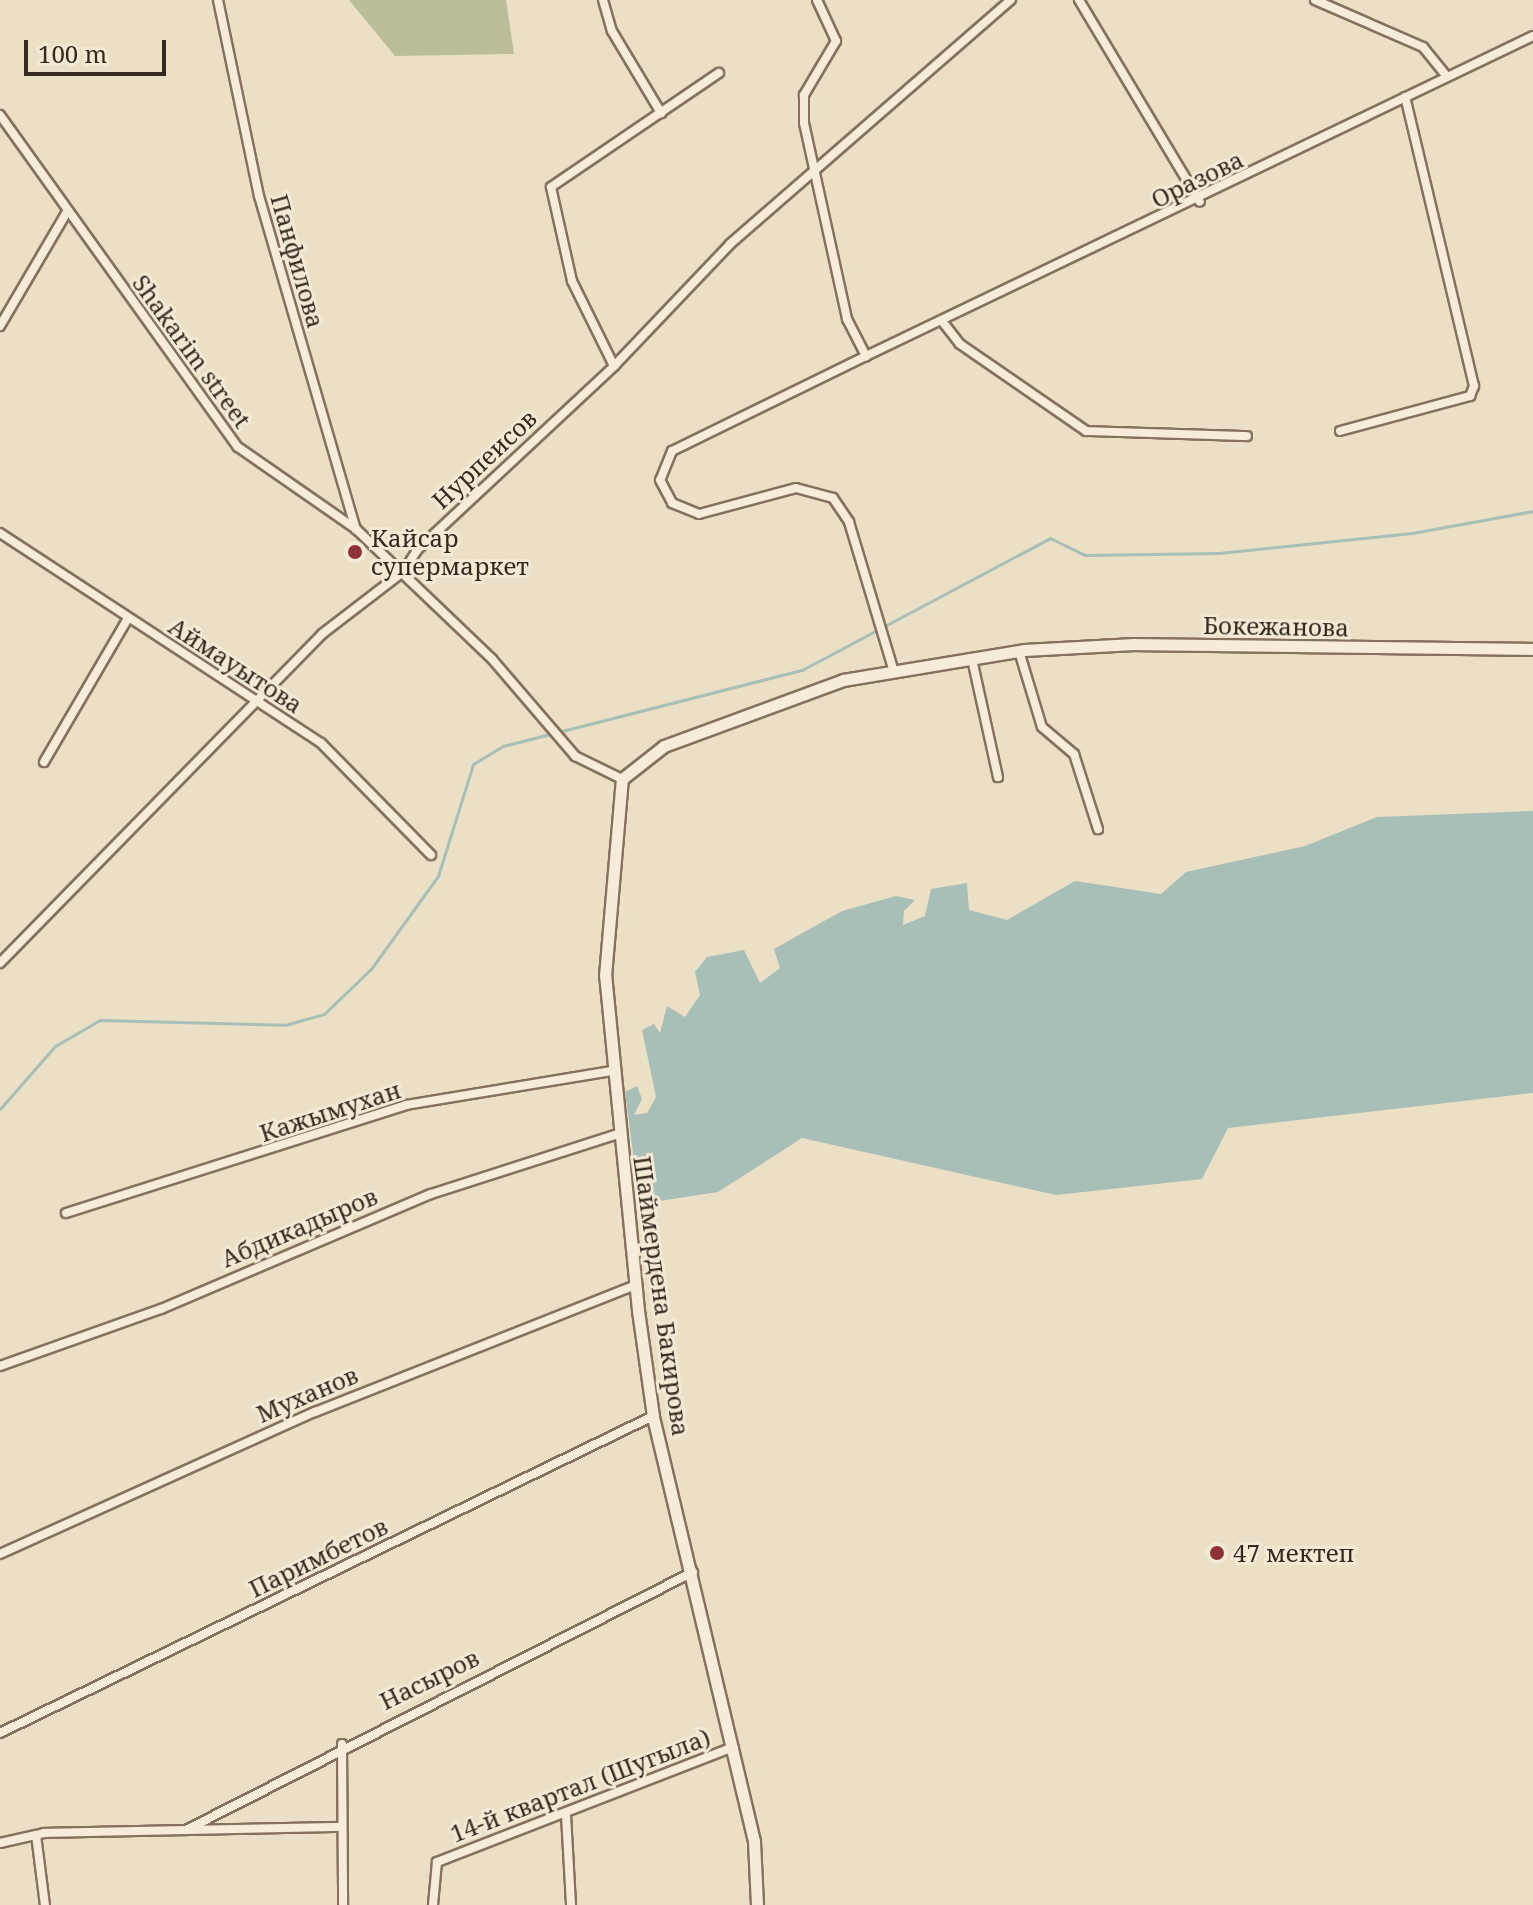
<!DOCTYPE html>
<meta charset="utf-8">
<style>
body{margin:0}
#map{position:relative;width:1533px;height:1905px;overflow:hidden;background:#ebdfc6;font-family:"Noto Serif",serif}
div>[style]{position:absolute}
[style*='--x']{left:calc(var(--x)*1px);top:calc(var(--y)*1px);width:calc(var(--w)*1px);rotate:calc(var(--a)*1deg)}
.cemetery>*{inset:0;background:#bbbe99}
.water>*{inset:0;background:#a7bfb7}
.stream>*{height:3px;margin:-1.5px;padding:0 1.5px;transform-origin:1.5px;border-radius:1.5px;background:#a7bfb7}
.roads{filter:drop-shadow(2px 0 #85715d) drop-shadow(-2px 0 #85715d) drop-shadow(0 2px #85715d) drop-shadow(0 -2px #85715d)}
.street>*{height:8px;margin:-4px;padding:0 4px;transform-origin:4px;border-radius:4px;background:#f6ecd9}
.secondary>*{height:11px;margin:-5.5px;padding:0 5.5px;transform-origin:5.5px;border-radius:5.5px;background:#f6ecd9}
.dots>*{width:22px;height:22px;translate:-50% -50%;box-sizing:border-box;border:4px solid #f3e9d5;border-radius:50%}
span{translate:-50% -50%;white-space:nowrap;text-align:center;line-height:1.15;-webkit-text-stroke:6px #f3e9d5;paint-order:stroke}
.street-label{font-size:24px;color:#362a20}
.poi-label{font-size:24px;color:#362a20}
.left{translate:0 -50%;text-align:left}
.scale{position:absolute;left:24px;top:40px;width:142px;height:36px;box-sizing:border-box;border:4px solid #362a20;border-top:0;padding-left:10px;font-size:24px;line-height:28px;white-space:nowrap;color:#362a20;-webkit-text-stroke:6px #f3e9d5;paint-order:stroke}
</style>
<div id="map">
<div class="cemetery">
<i style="clip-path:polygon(349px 0,506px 0,514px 54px,395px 56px)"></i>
</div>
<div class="water">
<i style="clip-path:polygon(1533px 811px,1533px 1093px,1228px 1128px,1202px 1179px,1056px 1195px,802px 1138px,718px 1192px,653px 1202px,637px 1182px,625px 1092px,637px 1086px,642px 1099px,634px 1115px,647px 1113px,656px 1097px,642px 1030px,654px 1024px,660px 1033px,667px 1006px,685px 1017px,700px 995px,695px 972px,707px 957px,744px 950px,760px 983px,780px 968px,774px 949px,842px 911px,896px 896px,915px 900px,904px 911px,903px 925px,925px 916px,931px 889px,967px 883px,969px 910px,1007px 920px,1075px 881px,1161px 894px,1186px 872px,1305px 846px,1377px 817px)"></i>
</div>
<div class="stream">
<i style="--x:0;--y:1109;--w:84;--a:-48.9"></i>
<i style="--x:55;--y:1046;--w:52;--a:-30"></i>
<i style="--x:100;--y:1020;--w:185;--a:1.5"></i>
<i style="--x:285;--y:1025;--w:41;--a:-15.8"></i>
<i style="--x:324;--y:1014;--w:65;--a:-43.8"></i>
<i style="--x:371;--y:969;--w:115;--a:-54.2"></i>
<i style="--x:438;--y:876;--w:117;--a:-72.6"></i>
<i style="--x:473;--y:764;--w:35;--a:-31"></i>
<i style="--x:503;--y:746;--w:309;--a:-14.3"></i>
<i style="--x:802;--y:670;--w:281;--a:-28"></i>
<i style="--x:1050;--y:538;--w:39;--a:26"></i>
<i style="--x:1085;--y:555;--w:134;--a:-0.9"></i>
<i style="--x:1219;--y:553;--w:194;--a:-5.9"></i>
<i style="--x:1412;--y:533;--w:123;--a:-10.3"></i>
</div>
<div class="roads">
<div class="street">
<i style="--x:218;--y:0;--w:200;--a:78.2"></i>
<i style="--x:259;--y:196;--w:347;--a:73.8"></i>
<i style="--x:603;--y:0;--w:32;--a:74"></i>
<i style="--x:612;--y:31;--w:96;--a:59.1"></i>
<i style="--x:817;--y:0;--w:45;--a:65.1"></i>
<i style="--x:836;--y:41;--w:63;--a:120.7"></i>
<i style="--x:804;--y:95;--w:28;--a:90"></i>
<i style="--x:804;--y:123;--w:201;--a:77.6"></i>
<i style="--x:847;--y:319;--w:42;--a:62.8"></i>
<i style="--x:866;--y:356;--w:740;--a:-25.63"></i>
<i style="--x:1079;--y:0;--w:235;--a:59.1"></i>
<i style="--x:1315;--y:0;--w:118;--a:23.5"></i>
<i style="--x:1423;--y:47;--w:38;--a:51"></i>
<i style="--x:0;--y:115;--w:408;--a:54.4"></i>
<i style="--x:238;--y:447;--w:144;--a:34.8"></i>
<i style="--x:356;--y:529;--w:188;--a:43.7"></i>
<i style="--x:492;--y:659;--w:128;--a:49.4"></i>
<i style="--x:575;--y:756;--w:52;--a:26.1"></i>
<i style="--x:942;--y:321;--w:29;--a:52"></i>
<i style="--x:960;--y:344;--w:153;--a:34.6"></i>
<i style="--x:1086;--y:431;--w:161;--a:1.8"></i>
<i style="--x:0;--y:326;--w:132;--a:-59.6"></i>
<i style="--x:866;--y:356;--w:216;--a:153.9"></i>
<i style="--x:672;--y:451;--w:31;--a:112"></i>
<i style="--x:660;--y:480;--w:26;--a:62"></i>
<i style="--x:672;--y:503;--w:29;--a:22"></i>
<i style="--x:699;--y:514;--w:100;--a:-15"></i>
<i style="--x:796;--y:488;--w:38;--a:15"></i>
<i style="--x:833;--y:498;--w:29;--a:56"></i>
<i style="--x:849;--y:522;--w:157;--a:73.3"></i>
<i style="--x:614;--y:366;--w:95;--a:-116.3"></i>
<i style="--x:572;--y:281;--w:96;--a:-102.6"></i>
<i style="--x:551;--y:187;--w:203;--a:-34.2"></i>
<i style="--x:1340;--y:431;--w:135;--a:-15.1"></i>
<i style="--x:1470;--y:396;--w:11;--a:-68"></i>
<i style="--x:1474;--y:386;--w:297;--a:-103.4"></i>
<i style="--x:0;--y:533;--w:384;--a:33.2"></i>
<i style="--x:321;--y:743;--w:157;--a:45.5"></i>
<i style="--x:1019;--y:651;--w:79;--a:73.2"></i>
<i style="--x:1042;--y:727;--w:42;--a:40.2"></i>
<i style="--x:1074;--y:754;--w:79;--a:72.3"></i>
<i style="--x:972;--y:659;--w:121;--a:77.6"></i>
<i style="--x:44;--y:762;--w:167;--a:-59.7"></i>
<i style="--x:0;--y:963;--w:460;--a:-45.6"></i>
<i style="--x:322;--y:634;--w:103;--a:-37.5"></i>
<i style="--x:404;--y:571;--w:25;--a:-58"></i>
<i style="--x:417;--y:550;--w:270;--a:-43"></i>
<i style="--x:614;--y:366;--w:168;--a:-46.4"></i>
<i style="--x:730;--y:244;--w:372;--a:-41"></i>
<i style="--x:66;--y:1213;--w:357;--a:-17.6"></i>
<i style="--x:406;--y:1105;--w:209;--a:-9.4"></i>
<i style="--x:0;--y:1366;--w:171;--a:-19.5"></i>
<i style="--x:161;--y:1309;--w:293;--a:-23.1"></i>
<i style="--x:431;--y:1194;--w:196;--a:-17.8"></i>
<i style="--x:0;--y:1554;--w:346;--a:-24.3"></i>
<i style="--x:315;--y:1412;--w:344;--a:-21.6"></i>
<i style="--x:0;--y:1733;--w:726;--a:-25.89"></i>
<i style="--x:342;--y:1744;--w:161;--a:89.6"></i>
<i style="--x:566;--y:1815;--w:90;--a:86.8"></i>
<i style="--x:186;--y:1830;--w:569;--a:-26.97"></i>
<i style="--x:36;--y:1835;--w:71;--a:82.7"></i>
<i style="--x:0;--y:1843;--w:45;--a:-12.8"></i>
<i style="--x:44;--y:1833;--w:298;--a:-1.2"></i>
<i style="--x:433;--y:1905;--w:43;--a:-84.7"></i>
<i style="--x:437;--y:1862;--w:318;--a:-21.2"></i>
</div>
<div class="secondary">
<i style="--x:757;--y:1905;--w:64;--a:-92.7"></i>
<i style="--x:754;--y:1841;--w:437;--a:-103.4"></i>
<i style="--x:653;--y:1416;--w:107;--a:-98.1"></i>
<i style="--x:638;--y:1310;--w:336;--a:-95.6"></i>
<i style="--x:605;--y:976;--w:198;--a:-85.1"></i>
<i style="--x:622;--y:779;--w:53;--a:-38.2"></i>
<i style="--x:664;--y:746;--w:191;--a:-20.2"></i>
<i style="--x:843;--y:680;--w:183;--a:-9.4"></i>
<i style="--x:1024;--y:650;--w:110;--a:-3.1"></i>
<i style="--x:1134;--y:644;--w:399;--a:0.7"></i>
</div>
</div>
<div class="dots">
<i style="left:355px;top:552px;background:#8f3236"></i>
<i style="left:1217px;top:1553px;background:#8f3236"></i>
</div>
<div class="street-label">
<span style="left:1197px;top:179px;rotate:-26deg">Оразова</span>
<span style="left:298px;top:261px;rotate:74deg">Панфилова</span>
<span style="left:192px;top:351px;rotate:54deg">Shakarim street</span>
<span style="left:484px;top:459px;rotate:-43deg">Нурпеисов</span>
<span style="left:1276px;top:626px;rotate:1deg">Бокежанова</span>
<span style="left:236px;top:665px;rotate:33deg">Аймауытова</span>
<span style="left:330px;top:1111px;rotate:-18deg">Кажымухан</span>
<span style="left:299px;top:1227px;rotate:-23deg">Абдикадыров</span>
<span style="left:662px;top:1296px;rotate:82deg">Шаймердена Бакирова</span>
<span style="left:307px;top:1394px;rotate:-23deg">Муханов</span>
<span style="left:318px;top:1557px;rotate:-26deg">Паримбетов</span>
<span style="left:429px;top:1679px;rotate:-26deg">Насыров</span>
<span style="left:580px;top:1785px;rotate:-21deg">14-й квартал (Шугыла)</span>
</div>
<div class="poi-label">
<span class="left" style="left:371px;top:552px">Кайсар<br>супермаркет</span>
<span class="left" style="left:1233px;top:1553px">47 мектеп</span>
</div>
<div class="scale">100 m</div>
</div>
